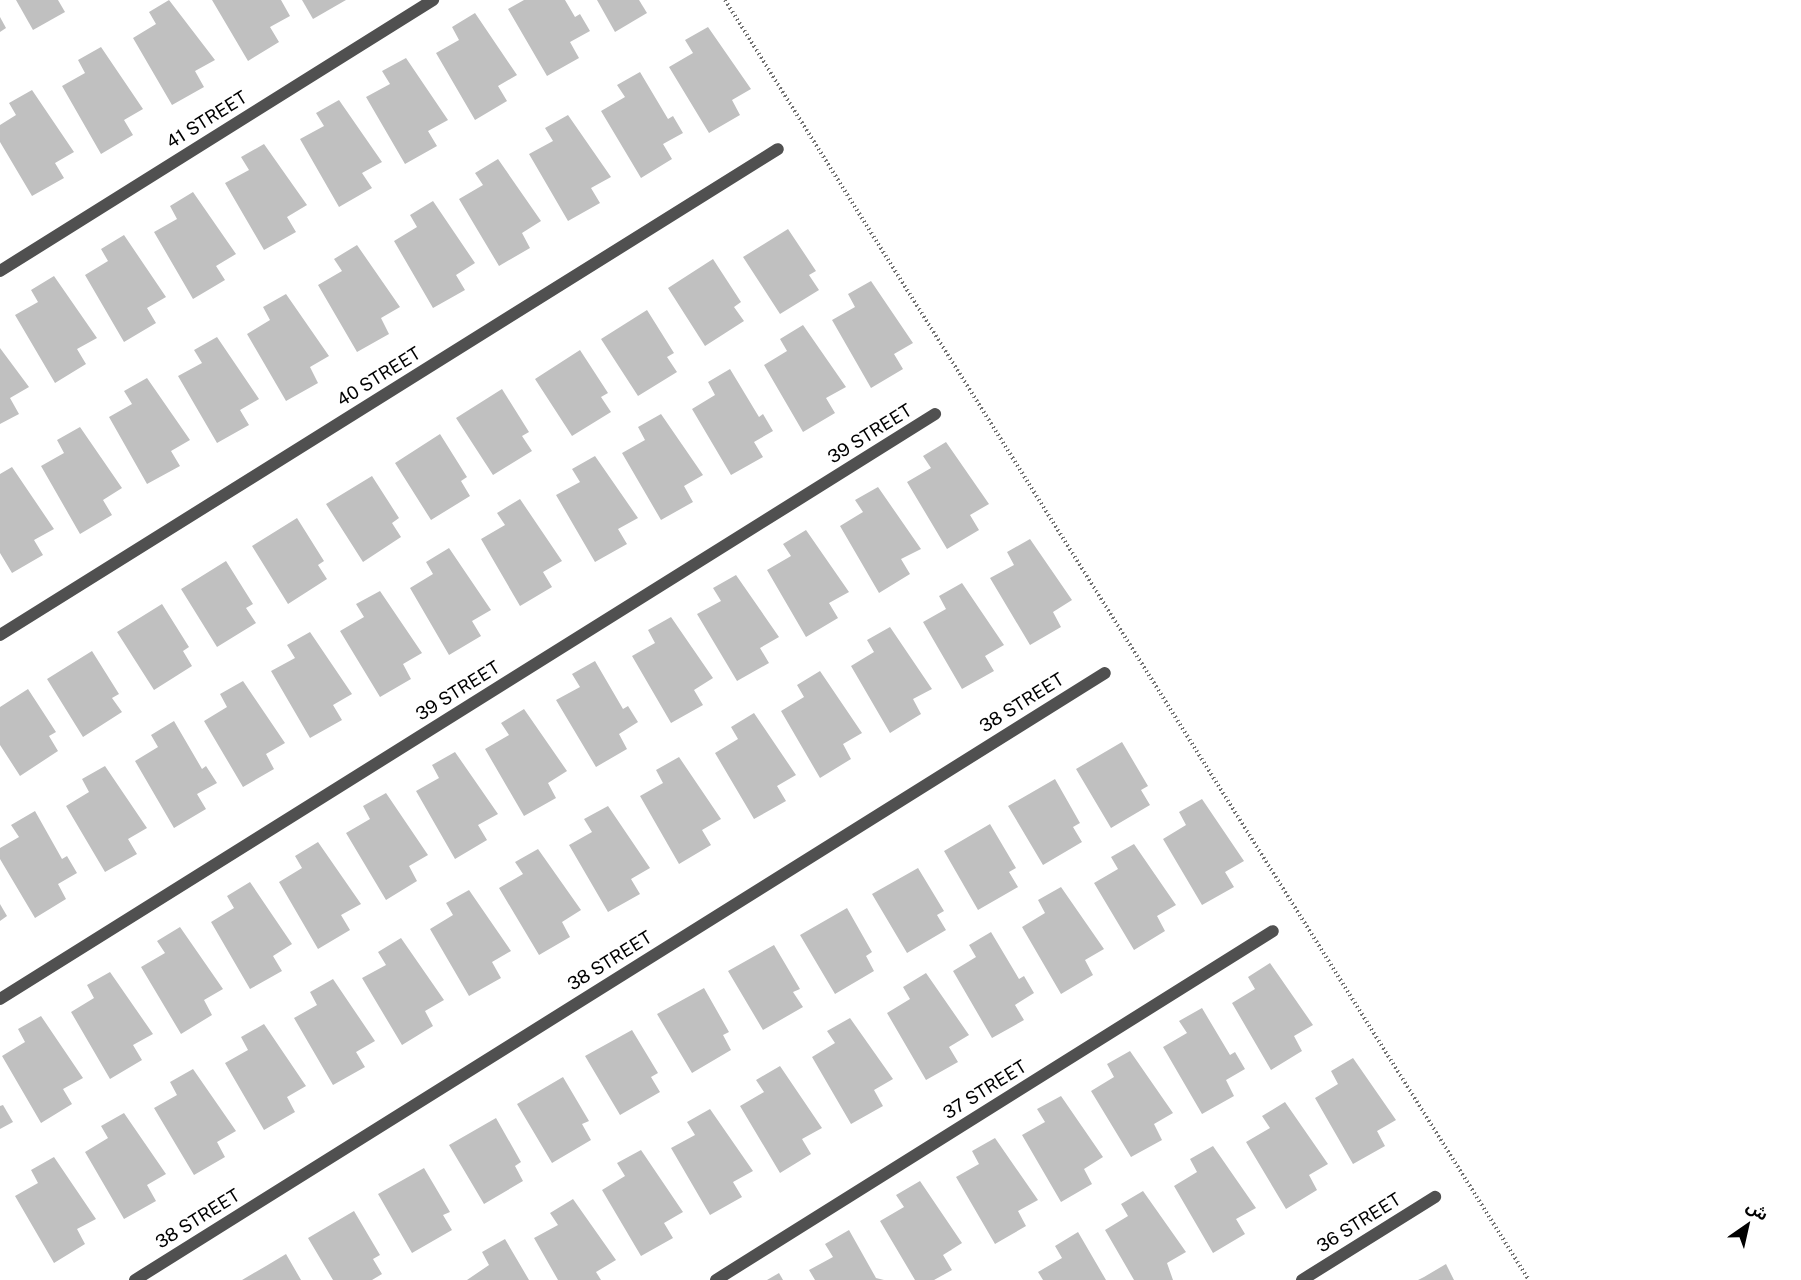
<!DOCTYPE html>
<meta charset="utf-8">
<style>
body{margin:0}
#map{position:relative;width:1801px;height:1280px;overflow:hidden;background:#fff;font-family:"Public Sans","Noto Sans Arabic",sans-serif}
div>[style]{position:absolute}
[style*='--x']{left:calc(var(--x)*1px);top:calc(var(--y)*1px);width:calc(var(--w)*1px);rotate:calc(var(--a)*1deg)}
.building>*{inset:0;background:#c0c0c0}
.path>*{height:4px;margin-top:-2px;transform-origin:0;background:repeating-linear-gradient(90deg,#727272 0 1.5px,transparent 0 4.5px)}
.street>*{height:12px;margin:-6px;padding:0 6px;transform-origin:6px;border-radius:6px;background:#505050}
span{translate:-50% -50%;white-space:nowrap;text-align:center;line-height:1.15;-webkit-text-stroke:4.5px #fff;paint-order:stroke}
.street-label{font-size:18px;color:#000}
.north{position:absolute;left:1717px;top:1196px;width:60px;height:60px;-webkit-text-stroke:4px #fff;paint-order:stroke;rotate:34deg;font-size:16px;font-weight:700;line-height:24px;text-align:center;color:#000}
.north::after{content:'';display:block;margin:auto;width:21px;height:27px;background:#000;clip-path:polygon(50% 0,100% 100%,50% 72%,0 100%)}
</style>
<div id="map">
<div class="building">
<i style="clip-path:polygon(16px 0,58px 0,65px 12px,33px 30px)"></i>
<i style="clip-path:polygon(169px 0,215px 60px,195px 71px,204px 87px,172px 105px,133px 38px,156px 24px,149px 12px)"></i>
<i style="clip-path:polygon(212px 0,281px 0,290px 16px,270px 27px,279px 42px,248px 61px)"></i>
<i style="clip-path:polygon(302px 0,346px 0,313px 19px)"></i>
<i style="clip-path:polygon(524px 0,565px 0,575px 17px,580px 14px,590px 31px,570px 42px,579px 58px,547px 76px,508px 9px)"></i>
<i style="clip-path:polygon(597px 0,639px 0,647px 13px,615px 32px)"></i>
<i style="clip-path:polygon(475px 13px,517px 75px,498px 86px,507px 101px,475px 120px,436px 53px,459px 40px,452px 27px)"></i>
<i style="clip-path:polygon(0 17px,6px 28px,0 32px)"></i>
<i style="clip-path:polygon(708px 27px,751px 89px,732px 100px,740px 115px,709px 133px,669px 67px,693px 53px,685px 40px)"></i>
<i style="clip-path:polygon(101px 47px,143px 109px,124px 120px,133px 135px,101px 154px,62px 86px,85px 73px,78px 60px)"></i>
<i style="clip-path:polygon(406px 58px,448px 120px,428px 131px,437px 146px,405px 164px,366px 97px,390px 84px,382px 71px)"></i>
<i style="clip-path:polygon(640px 72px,668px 119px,673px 116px,683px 133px,663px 144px,672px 159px,641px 178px,601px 111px,625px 97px,617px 85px)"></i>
<i style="clip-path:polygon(32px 90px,74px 152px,55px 163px,64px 178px,32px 196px,0 142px,0 125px,16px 115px,9px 103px)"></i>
<i style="clip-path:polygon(339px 100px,382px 162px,362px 173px,372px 188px,339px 207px,300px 139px,324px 126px,316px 113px)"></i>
<i style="clip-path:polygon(568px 115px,611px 177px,591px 188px,600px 203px,568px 221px,529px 154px,553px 141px,545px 128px)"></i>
<i style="clip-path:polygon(264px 144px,307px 205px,287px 217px,296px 232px,264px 250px,225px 183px,249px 170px,241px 157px)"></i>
<i style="clip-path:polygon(498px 159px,541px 221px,522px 233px,530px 248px,499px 266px,459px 199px,483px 185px,475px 173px)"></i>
<i style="clip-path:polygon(193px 192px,236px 254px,216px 266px,225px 280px,193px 299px,154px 232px,177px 219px,170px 206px)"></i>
<i style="clip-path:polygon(433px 201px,475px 263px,456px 275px,465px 290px,433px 308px,394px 241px,417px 227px,410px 215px)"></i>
<i style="clip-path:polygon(788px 229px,816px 271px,809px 275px,819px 290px,780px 314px,743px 257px)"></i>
<i style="clip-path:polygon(124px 235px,166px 297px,147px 308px,156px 323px,124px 342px,85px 275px,108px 261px,101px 249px)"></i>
<i style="clip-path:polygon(357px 245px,400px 307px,381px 318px,389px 334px,357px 352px,318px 285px,342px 271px,334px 259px)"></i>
<i style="clip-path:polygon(713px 259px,741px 302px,734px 307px,744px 321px,705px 346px,668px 288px)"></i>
<i style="clip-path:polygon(54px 276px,97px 338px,77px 349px,86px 364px,55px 383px,15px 315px,38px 302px,31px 290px)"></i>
<i style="clip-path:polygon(871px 281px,913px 343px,894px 354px,903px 369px,871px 388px,832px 320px,855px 307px,848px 294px)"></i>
<i style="clip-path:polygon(286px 294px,329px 356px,310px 367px,318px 383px,286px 401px,247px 334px,270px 320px,263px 307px)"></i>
<i style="clip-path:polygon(647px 310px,674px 353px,667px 357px,677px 372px,638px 396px,601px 339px)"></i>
<i style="clip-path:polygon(803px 325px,846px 387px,826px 398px,835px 413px,803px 432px,764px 365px,787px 351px,780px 339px)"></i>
<i style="clip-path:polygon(217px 337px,259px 399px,240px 410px,249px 425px,217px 443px,178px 376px,202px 363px,194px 350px)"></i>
<i style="clip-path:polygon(0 348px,29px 387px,10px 398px,19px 414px,0 424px)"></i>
<i style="clip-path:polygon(580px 350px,608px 393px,601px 397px,611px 412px,572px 436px,535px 379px)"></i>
<i style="clip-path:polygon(730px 369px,759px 417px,763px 414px,773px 431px,754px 442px,763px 457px,731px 475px,692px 409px,715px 395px,708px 382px)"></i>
<i style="clip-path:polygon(147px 378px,190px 440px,171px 451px,180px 466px,147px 484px,109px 417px,132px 404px,124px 391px)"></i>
<i style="clip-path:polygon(502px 389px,529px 432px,522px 436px,532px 451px,493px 475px,456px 418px)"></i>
<i style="clip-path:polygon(661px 414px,703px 475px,684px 486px,693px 502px,661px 520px,622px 453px,645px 440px,638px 427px)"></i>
<i style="clip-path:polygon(80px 427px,122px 488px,103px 500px,112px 515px,80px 534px,41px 466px,64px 453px,57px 440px)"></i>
<i style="clip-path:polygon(440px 434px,467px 477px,461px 481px,470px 496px,431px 520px,395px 463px)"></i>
<i style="clip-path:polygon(946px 442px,989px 504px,970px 515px,979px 530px,947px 549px,907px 482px,931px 468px,923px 456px)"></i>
<i style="clip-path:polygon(595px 456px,638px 518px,618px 529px,627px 544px,595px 562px,556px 495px,580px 482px,572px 469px)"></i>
<i style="clip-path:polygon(12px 467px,54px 529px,34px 540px,43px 555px,12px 573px,0 553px,0 474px)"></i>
<i style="clip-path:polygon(372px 476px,399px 518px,392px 523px,401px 537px,363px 562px,326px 504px)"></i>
<i style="clip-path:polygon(878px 487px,921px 549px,901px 559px,910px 574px,879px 593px,840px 526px,863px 512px,855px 500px)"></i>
<i style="clip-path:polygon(520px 499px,562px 561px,543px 572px,552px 587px,520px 606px,481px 539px,505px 525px,497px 513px)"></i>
<i style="clip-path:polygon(297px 518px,324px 561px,318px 565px,327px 579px,288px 604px,252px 546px)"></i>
<i style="clip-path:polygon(806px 530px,849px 592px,829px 603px,838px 618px,806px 637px,767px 570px,791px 556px,783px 544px)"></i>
<i style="clip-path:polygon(1030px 539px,1072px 600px,1053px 612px,1061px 627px,1030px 645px,990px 578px,1014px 565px,1007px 552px)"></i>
<i style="clip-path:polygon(449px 548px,491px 610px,472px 621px,481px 636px,449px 655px,410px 588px,433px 574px,426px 562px)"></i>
<i style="clip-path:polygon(226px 561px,253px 604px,246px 608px,256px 623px,217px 647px,181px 589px)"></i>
<i style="clip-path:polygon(736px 575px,779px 637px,760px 648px,769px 663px,737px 681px,697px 614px,721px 601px,713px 588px)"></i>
<i style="clip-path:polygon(962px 583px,1004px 645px,985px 656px,994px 671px,962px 689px,923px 622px,946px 609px,939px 596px)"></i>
<i style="clip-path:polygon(380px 591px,422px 653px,403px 664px,411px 679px,380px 697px,340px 631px,364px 617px,356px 604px)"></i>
<i style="clip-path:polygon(162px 604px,189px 647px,183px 651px,192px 666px,154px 690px,117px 632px)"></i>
<i style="clip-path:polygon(671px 617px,713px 678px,694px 690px,703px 705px,671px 723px,632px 656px,655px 643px,648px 630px)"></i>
<i style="clip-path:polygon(890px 627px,932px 689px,913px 699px,921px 714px,890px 733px,851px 666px,874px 652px,867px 640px)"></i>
<i style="clip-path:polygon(310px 632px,352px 694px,333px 705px,342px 720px,310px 738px,271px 671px,295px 658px,287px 645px)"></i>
<i style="clip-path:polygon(92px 651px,119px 694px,112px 698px,122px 712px,83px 737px,47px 679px)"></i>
<i style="clip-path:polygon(595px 661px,623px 709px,628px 706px,638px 722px,619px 734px,627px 749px,596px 767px,556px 700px,580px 687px,572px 674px)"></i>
<i style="clip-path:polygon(820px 671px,862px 733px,843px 744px,851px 759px,820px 778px,781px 711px,804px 697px,797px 685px)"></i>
<i style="clip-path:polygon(243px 681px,285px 743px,266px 754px,274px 769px,243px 787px,204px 721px,227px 707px,220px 694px)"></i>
<i style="clip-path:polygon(28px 689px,56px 732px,49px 736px,58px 751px,20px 776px,0 745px,0 707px)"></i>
<i style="clip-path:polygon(524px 709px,567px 771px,548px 783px,556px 798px,524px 816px,485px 749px,509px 735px,501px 723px)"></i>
<i style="clip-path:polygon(754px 713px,796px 775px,777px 786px,786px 801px,754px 819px,715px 753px,738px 739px,731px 727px)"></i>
<i style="clip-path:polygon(174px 721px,202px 769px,206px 766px,217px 783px,197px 794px,206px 809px,174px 828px,135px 761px,158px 747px,151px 735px)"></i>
<i style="clip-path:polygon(1122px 742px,1148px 786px,1141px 790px,1150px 805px,1111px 828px,1076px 769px)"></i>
<i style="clip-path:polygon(455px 752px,498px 814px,478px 825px,487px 840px,455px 859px,416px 791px,439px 778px,432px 765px)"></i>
<i style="clip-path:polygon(679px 757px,721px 819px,702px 830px,711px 845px,679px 864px,640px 796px,663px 783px,656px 770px)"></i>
<i style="clip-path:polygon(105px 766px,147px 828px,128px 839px,137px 854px,105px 872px,66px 806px,89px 792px,82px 779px)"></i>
<i style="clip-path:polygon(1055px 779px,1080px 823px,1073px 827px,1082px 842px,1043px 865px,1008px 806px)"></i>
<i style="clip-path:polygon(386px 793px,428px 855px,409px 866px,417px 881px,386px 900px,346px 833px,370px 819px,363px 806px)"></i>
<i style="clip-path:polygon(1202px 799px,1244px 861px,1225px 872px,1234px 887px,1202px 905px,1163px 839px,1186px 825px,1179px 812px)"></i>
<i style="clip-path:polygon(608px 806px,650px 868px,631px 879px,640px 894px,608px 912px,569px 845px,592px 832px,584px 819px)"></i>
<i style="clip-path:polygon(35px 811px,62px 859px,67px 856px,77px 873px,58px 884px,66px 899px,35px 918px,0 859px,0 848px,19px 837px,11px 825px)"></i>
<i style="clip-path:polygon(990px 824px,1016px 868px,1009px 872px,1018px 887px,978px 910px,944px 851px)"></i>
<i style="clip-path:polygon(318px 842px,361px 904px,341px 915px,350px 930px,318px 949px,279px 882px,302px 868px,295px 856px)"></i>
<i style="clip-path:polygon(1134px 844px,1176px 905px,1157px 916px,1165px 931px,1134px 950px,1094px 883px,1118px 869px,1111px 857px)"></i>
<i style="clip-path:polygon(538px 849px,581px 910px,562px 922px,570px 937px,539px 955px,499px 888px,523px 874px,515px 862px)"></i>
<i style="clip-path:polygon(918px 868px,944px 911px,937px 915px,946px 930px,907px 953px,872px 894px)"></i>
<i style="clip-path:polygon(250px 882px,292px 944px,273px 956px,282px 971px,250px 989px,211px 922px,234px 908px,227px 896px)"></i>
<i style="clip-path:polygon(1061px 887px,1104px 949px,1085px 960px,1093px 975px,1061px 994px,1022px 927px,1045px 913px,1038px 900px)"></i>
<i style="clip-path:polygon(469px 890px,511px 951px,492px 962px,501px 978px,469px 996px,430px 929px,453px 915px,446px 903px)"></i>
<i style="clip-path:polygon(0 904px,7px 916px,0 921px)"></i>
<i style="clip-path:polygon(847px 908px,872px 952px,866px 956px,874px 971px,835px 994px,800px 935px)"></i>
<i style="clip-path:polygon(180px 927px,223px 989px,204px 1000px,212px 1015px,181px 1034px,141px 967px,165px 953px,157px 941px)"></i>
<i style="clip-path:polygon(991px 932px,1019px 979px,1024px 976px,1034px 993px,1015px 1005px,1024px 1020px,992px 1038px,953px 971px,976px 957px,969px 945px)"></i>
<i style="clip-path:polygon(401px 938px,444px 1000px,425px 1011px,433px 1026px,402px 1045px,362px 978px,386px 965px,378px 952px)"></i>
<i style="clip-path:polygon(774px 945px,800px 989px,793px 992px,803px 1007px,763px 1030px,728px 971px)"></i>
<i style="clip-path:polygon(1270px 963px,1313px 1025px,1294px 1036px,1302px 1051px,1271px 1070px,1232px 1003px,1255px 989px,1248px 977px)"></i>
<i style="clip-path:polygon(110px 972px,153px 1034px,133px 1045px,142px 1060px,110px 1079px,71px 1012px,94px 998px,87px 985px)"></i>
<i style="clip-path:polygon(926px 973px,969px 1035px,949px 1047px,958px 1062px,926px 1080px,887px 1013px,910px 999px,903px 987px)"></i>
<i style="clip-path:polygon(333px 979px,375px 1041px,356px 1052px,365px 1067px,333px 1085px,294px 1018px,317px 1005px,310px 992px)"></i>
<i style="clip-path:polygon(704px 988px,729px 1032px,723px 1035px,731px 1050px,692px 1073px,657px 1014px)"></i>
<i style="clip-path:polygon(1202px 1008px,1230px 1055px,1235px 1052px,1245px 1069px,1226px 1080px,1234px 1096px,1202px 1114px,1163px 1047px,1187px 1033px,1179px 1021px)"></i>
<i style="clip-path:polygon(41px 1016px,83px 1078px,63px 1089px,72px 1104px,41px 1123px,2px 1056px,25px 1042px,18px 1029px)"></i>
<i style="clip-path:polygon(850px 1018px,893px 1079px,874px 1090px,883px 1106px,851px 1124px,812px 1057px,835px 1043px,827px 1031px)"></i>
<i style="clip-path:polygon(264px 1024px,306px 1086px,287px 1097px,295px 1112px,264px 1130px,225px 1063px,248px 1050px,241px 1037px)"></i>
<i style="clip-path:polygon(632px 1030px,658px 1073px,651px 1077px,660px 1092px,620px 1115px,585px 1056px)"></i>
<i style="clip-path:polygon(1130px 1051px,1173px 1113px,1154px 1124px,1162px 1140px,1131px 1157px,1091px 1091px,1114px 1077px,1107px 1064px)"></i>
<i style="clip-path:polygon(1353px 1058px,1396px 1120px,1377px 1131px,1385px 1146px,1353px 1164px,1315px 1098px,1338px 1084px,1331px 1071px)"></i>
<i style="clip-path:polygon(780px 1066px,822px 1128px,802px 1139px,811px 1154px,780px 1173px,740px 1106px,764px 1092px,756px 1080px)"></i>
<i style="clip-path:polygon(193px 1069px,236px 1131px,217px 1142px,225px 1157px,194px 1175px,154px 1108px,177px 1095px,170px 1082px)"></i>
<i style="clip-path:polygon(563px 1077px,589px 1121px,582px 1124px,591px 1140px,552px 1163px,517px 1104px)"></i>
<i style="clip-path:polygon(1061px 1096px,1103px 1157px,1084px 1169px,1092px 1184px,1061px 1202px,1022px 1135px,1045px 1122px,1037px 1109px)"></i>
<i style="clip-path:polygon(1285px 1102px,1328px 1164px,1309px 1175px,1317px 1190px,1286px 1209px,1246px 1142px,1270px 1128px,1262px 1116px)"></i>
<i style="clip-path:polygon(3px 1105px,13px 1122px,0 1129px,0 1106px)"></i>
<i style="clip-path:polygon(710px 1109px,753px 1171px,733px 1182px,742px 1197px,710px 1215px,671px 1148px,695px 1135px,687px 1122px)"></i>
<i style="clip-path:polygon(124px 1113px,166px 1174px,147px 1185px,156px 1201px,124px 1219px,85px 1152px,108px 1138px,101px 1126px)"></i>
<i style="clip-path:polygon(496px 1118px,521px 1162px,515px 1166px,523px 1181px,484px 1204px,449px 1145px)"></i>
<i style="clip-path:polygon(995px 1138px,1038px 1200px,1018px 1211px,1026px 1226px,995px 1244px,956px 1177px,979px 1164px,972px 1151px)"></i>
<i style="clip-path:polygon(1213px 1146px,1256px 1208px,1236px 1219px,1245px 1234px,1213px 1253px,1174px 1186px,1197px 1172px,1190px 1159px)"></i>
<i style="clip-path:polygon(641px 1150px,683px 1212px,664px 1223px,673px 1238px,641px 1256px,602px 1190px,625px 1176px,617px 1163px)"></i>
<i style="clip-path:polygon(54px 1157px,96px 1219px,77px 1229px,85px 1244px,54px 1263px,15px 1196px,38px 1183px,31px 1170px)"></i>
<i style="clip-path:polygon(424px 1168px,450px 1212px,443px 1215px,452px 1230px,412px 1253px,378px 1194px)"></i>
<i style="clip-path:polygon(920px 1181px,962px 1243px,943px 1255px,952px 1270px,934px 1280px,915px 1280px,880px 1221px,904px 1207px,896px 1195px)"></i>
<i style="clip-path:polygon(1143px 1191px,1186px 1252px,1167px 1263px,1173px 1280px,1134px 1280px,1105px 1230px,1128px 1216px,1121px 1204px)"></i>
<i style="clip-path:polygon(573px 1199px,616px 1260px,596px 1272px,601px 1280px,558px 1280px,534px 1238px,558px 1225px,550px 1213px)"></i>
<i style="clip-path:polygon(354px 1211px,380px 1255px,373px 1259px,382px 1274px,372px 1280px,333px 1280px,308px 1238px)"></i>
<i style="clip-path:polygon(849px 1230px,876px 1278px,884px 1280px,815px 1280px,809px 1270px,833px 1257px,825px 1244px)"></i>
<i style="clip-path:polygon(1078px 1232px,1106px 1280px,1112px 1280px,1043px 1280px,1038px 1272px,1062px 1258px,1055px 1246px)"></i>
<i style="clip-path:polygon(505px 1239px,529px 1280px,467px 1280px,489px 1265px,482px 1252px)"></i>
<i style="clip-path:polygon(286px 1254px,301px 1280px,242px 1280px,266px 1266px)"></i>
<i style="clip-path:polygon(1446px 1264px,1454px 1280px,1418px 1280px,1424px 1277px)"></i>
<i style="clip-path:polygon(779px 1273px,783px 1280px,767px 1280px)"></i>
</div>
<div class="path">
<i style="--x:725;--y:0;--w:1512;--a:57.87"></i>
</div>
<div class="street">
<i style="--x:0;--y:271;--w:511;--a:-32.04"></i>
<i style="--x:0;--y:635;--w:917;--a:-31.99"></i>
<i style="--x:0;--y:999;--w:1103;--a:-32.03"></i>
<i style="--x:135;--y:1280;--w:1144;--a:-32.04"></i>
<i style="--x:716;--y:1280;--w:657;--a:-32.07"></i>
<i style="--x:1302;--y:1280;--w:157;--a:-32"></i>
</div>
<div class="street-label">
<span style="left:207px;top:120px;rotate:-32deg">41 STREET</span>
<span style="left:379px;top:377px;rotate:-32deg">40 STREET</span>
<span style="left:870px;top:434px;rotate:-32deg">39 STREET</span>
<span style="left:458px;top:691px;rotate:-32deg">39 STREET</span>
<span style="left:1022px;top:703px;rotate:-32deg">38 STREET</span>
<span style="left:610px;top:961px;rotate:-32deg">38 STREET</span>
<span style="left:985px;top:1090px;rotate:-32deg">37 STREET</span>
<span style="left:198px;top:1219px;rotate:-32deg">38 STREET</span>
<span style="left:1359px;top:1223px;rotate:-32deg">36 STREET</span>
</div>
<div class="north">ش</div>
</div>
